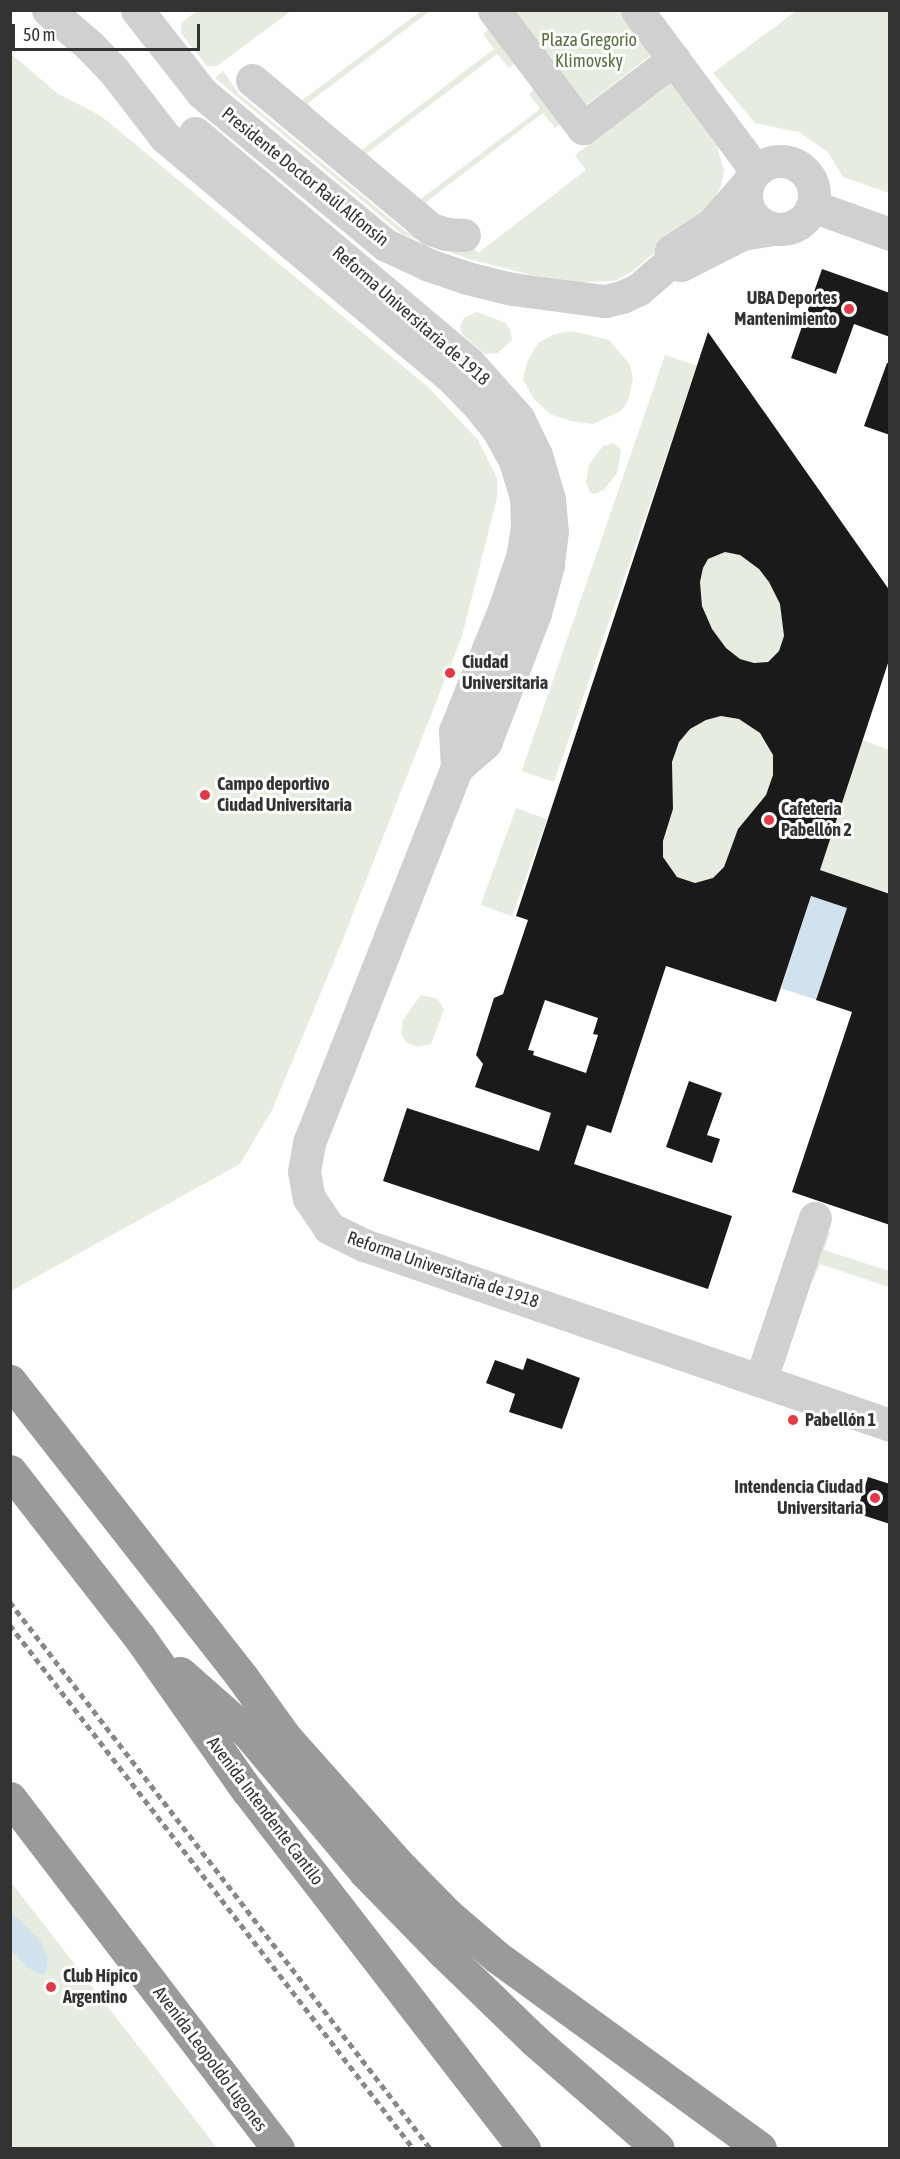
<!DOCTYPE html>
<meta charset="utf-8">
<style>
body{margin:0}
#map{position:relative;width:900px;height:2159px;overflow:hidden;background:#fff;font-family:"Asap Condensed",sans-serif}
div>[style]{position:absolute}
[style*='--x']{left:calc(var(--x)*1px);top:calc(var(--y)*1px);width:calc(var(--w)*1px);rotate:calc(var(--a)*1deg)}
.green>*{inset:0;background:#e6ecdf;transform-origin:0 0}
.water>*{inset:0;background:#cfe2ee;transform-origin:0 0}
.building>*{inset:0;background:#1a1a1a}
.minor>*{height:33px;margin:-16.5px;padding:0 16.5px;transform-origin:16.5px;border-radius:16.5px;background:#d0d0d0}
.minor>.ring{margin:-16.5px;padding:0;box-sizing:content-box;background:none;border:33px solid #d0d0d0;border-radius:50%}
.highway>*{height:33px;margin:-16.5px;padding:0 16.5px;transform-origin:16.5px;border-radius:16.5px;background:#9a9a9a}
.rail>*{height:4.5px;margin-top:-2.25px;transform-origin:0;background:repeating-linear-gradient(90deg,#888 0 6px,transparent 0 10.5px)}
.dots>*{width:16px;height:16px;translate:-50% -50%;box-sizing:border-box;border:3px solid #fff;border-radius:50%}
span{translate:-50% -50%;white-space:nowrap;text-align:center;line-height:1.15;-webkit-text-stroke:6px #fff;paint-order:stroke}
.park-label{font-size:18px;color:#56703f}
.street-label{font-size:18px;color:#333}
.poi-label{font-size:18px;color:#333;font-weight:700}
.right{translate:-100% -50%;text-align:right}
.left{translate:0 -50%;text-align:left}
.frame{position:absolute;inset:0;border:12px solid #333;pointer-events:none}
.scale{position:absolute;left:12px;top:24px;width:188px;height:27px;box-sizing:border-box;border:3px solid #333;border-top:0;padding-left:8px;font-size:18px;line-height:21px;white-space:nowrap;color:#333;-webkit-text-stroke:4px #fff;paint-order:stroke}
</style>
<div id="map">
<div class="green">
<i style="clip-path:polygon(197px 11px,197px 10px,291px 11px,217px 66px,207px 66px,181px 33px,182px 22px)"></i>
<i style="clip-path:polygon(421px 11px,430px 11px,308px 103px,319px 118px,280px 94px,288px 88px,300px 102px)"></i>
<i style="clip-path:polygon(508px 11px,623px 11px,655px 52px,582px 108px)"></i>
<i style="clip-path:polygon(796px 11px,889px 11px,889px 193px,843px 177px,828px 152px,799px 132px,755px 123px,713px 73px)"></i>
<i style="clip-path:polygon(492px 27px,518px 61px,509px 68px,497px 54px,367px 153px,378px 168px,339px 143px,347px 137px,359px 152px,494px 49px,483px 34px)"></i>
<i style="clip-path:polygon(11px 54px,57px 93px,101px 116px,428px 387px,478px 440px,497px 478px,497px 498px,462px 636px,337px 954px,272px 1110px,240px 1164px,11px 1291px)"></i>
<i style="clip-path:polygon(223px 71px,239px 94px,406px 232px,437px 241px,466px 238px,478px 253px,586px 170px,575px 155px,672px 82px,717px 146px,724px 170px,721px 186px,715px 198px,706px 208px,633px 271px,615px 281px,582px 282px,531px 275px,469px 259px,402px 234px,215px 78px)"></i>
<i style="clip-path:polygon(538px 87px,564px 121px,555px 128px,543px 113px,426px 202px,437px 218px,399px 192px,406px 187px,418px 201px,540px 109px,529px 94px)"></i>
<i style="clip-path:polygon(477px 312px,506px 323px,510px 330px,512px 340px,498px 353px,485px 354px,462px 334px,460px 326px,464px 318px)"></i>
<i style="clip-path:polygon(572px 331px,609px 340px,630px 365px,633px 379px,628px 401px,621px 411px,593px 424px,570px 421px,550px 414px,534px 399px,523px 379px,527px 362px,538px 343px,555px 334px)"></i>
<i style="left:665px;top:355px;width:34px;height:440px;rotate:19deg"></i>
<i style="clip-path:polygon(614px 443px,621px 450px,617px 473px,604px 490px,594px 494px,590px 492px,586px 483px,589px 465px,603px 446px)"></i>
<i style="clip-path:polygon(725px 552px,740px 555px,759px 569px,769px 582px,780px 604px,784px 636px,779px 651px,767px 662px,754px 663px,740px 659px,726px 648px,712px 629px,702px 606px,700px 582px,703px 568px,708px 559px)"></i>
<i style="clip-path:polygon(721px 716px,739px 719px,760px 733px,773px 755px,773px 775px,766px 795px,738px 829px,724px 867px,713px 878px,695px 883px,677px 877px,663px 857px,663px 841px,673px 809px,672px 762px,679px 742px,690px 729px,706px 720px)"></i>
<i style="clip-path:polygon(862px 740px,889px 750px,889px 893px,820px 870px)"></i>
<i style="left:516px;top:808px;width:33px;height:103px;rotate:20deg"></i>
<i style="clip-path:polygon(421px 995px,438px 999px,444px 1010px,431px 1044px,418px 1047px,407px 1043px,401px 1034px,403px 1020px)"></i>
<i style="clip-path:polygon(824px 1230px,830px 1232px,824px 1250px,889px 1271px,889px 1287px,820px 1264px,813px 1281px,808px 1280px)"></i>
<i style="clip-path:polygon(10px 1881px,174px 2092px,217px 2148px,11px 2148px)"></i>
</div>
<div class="water">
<i style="left:811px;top:896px;width:38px;height:97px;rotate:18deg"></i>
<i style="clip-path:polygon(11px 1912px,41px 1942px,48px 1959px,46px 1973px,40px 1974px,27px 1967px,11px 1950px)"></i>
</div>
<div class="building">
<i style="clip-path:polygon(822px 269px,890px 293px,890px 337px,854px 324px,836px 374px,791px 358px)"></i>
<i style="clip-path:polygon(evenodd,708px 332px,890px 591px,890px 657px,820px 870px,890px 894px,890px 1225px,792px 1192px,852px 1012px,816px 1000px,847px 908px,811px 896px,776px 1002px,666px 966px,611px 1133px,587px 1125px,574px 1164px,732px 1216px,708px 1289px,383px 1181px,407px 1108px,539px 1151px,551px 1113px,475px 1087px,483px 1064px,476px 1055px,494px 998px,503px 994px,528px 920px,516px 916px,708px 332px,725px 552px,740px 555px,759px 569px,769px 582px,780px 604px,784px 636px,779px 651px,768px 662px,754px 663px,740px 659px,726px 648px,712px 629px,702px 606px,700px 582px,703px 568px,708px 559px,725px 552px,708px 332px,721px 716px,739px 719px,760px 733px,773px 755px,773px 775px,766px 795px,738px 829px,724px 867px,713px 878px,695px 883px,677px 877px,663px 857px,663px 841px,673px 809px,672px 762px,679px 742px,690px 729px,706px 720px,721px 716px,708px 332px,545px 1000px,598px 1018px,593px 1034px,598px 1035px,586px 1073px,533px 1055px,534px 1051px,528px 1050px,545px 1000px)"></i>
<i style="clip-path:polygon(887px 363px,890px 363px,890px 435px,864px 426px)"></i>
<i style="clip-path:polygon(689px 1081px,722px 1093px,707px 1135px,720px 1139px,712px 1163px,666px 1147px)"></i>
<i style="clip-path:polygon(527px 1358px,580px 1378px,562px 1429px,509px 1412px,515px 1394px,486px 1383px,495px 1360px,523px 1370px)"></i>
<i style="clip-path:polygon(868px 1477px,890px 1484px,890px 1524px,856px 1513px)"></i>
</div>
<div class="minor">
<i style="--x:48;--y:10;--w:55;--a:40.6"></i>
<i style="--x:90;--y:46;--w:35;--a:46"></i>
<i style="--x:114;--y:71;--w:83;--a:52.3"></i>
<i style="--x:165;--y:137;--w:372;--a:40"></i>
<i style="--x:450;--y:376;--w:43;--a:45.9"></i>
<i style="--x:480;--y:407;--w:29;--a:52"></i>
<i style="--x:498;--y:430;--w:35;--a:61"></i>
<i style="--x:515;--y:461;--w:39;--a:73"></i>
<i style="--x:526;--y:498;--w:29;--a:88"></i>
<i style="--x:527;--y:527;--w:30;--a:99"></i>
<i style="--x:522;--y:557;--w:53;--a:108.8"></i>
<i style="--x:505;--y:607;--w:134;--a:112"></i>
<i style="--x:455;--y:731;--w:36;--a:87"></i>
<i style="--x:457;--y:767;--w:404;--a:111.5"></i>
<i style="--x:309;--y:1143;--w:28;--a:100"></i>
<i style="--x:304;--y:1171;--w:27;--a:80"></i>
<i style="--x:309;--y:1198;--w:36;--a:56"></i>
<i style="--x:329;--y:1228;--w:39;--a:26"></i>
<i style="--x:364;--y:1245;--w:556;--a:18.89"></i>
<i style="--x:137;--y:10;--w:105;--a:51.9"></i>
<i style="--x:202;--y:93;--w:239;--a:39.6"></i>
<i style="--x:386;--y:245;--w:47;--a:24.9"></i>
<i style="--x:429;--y:265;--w:40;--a:18.9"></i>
<i style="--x:467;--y:278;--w:46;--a:13.7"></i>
<i style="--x:512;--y:289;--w:94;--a:7.4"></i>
<i style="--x:605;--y:301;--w:17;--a:-13"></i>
<i style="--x:622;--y:297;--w:19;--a:-25"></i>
<i style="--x:639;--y:289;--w:40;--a:-41"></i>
<i style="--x:494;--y:10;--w:148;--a:53"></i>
<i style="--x:583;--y:128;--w:114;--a:-37.2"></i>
<i style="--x:637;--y:10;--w:200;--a:53.5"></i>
<i style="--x:252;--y:80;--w:233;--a:39.8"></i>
<i style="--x:431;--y:229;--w:16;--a:18"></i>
<i style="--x:446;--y:234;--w:18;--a:3"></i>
<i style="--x:195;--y:133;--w:356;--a:40"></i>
<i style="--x:468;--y:362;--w:75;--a:48.2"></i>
<i style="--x:518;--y:418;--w:41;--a:64.1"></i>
<i style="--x:536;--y:455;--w:46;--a:73.5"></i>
<i style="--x:549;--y:499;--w:32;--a:85"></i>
<i style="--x:552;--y:531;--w:34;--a:97"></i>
<i style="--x:548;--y:565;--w:50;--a:105.2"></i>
<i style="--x:535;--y:613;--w:139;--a:111"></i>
<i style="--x:485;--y:743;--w:37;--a:139"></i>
<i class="ring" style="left:746px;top:161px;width:35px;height:35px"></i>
<i style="--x:747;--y:184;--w:53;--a:131.2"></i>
<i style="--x:712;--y:224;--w:49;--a:146.6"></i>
<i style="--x:671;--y:251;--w:12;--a:99"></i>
<i style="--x:669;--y:263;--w:12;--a:9"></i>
<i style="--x:681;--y:265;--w:68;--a:-26.9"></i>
<i style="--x:742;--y:234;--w:32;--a:-9"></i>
<i style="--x:812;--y:206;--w:83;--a:19.7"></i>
<i style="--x:761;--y:1379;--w:170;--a:-71.5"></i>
</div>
<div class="highway">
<i style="--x:10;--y:1381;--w:376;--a:51.9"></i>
<i style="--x:242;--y:1677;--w:75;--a:54.2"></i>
<i style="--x:286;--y:1738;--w:174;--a:48.3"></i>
<i style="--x:402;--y:1868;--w:64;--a:45.6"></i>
<i style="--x:447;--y:1914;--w:66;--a:40.7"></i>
<i style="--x:497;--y:1957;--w:325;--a:36"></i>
<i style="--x:10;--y:1471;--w:212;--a:52.1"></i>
<i style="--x:140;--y:1638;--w:186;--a:54.9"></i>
<i style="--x:247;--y:1790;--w:453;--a:52.3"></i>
<i style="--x:180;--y:1673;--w:91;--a:41.4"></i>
<i style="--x:248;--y:1733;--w:182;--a:49.9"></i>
<i style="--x:365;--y:1872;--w:113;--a:45.7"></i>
<i style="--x:444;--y:1953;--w:125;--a:44"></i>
<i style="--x:534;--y:2040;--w:164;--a:41.1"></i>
<i style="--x:10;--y:1798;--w:441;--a:52.6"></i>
</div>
<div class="rail">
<i style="--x:10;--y:1602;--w:689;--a:52.43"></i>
<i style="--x:10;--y:1625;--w:660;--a:52.38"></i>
</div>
<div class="dots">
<i style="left:849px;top:309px;background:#e63946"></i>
<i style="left:450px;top:673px;background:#e63946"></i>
<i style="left:205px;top:795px;background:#e63946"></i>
<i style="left:769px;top:820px;background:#e63946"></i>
<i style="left:793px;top:1420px;background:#e63946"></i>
<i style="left:875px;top:1498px;background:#e63946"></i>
<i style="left:51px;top:1987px;background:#e63946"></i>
</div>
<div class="park-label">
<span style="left:589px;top:51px">Plaza Gregorio<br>Klimovsky</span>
</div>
<div class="street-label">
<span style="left:305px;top:177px;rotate:39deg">Presidente Doctor Raúl Alfonsín</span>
<span style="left:411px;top:316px;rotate:41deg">Reforma Universitaria de 1918</span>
<span style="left:443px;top:1270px;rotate:19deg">Reforma Universitaria de 1918</span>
<span style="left:265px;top:1811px;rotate:53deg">Avenida Intendente Cantilo</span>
<span style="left:210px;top:2059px;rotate:53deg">Avenida Leopoldo Lugones</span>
</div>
<div class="poi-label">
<span class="right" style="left:837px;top:309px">UBA Deportes<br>Mantenimiento</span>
<span class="left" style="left:462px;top:673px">Ciudad<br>Universitaria</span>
<span class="left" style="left:217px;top:795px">Campo deportivo<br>Ciudad Universitaria</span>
<span class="left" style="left:781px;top:820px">Cafeteria<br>Pabellón 2</span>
<span class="left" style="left:805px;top:1420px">Pabellón 1</span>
<span class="right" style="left:863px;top:1498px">Intendencia Ciudad<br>Universitaria</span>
<span class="left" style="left:63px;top:1987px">Club Hípico<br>Argentino</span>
</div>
<div class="frame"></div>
<div class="scale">50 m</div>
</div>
